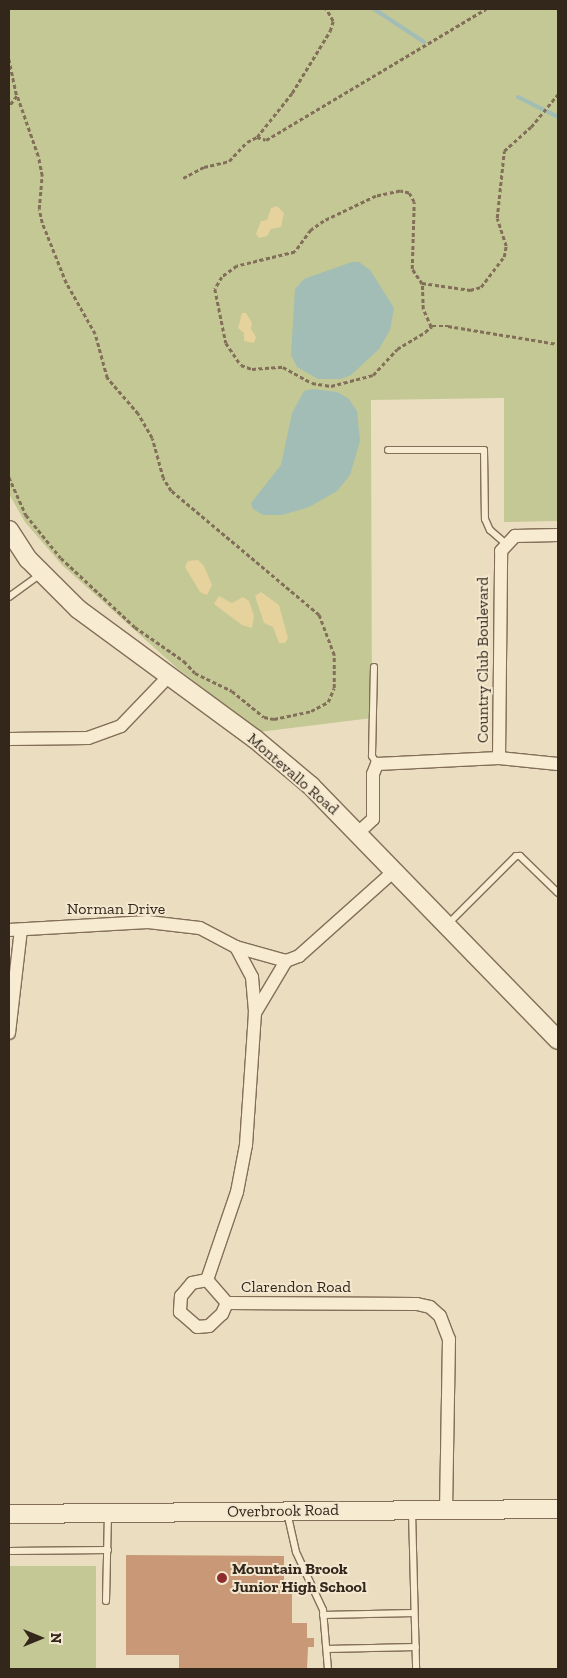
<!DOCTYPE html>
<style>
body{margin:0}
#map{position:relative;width:567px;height:1678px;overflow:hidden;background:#ebdec0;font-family:"Zilla Slab",serif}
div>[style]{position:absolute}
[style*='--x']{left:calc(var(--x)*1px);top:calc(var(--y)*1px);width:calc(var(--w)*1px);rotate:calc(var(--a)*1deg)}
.green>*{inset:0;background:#c3c894;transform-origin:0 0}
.sand>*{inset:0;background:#e6d29d}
.water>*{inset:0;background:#a2bdb5}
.stream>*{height:4px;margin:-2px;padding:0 2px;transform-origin:2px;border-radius:2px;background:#a2bdb5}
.building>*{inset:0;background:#c89877}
.path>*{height:2.5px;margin-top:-1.25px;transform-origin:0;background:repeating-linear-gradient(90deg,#836f59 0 4px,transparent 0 6.5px)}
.roads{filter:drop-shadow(1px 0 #836f59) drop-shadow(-1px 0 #836f59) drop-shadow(0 1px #836f59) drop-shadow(0 -1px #836f59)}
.lane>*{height:6px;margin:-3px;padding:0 3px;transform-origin:3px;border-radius:3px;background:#f7ebd2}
.street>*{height:12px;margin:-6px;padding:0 6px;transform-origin:6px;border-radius:6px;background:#f7ebd2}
.secondary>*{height:18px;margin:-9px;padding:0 9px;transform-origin:9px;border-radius:9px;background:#f7ebd2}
.dots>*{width:14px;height:14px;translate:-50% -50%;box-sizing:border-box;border:2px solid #f3e8cf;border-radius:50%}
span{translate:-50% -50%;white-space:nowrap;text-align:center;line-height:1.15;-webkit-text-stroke:4px #f3e8cf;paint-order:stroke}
.street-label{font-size:16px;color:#33271c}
.poi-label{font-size:16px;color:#33271c;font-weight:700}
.left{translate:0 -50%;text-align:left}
.frame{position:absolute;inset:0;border:10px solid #33271c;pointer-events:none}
.north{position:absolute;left:15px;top:1613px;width:50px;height:50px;-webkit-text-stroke:4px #f3e8cf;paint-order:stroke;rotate:90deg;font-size:14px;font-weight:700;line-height:20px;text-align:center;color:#33271c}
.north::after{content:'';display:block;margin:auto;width:18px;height:22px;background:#33271c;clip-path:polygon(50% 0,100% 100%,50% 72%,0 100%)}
</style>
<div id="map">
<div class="green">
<i style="clip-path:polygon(9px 9px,558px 9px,558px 521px,504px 522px,504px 398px,371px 400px,372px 718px,259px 732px,177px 668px,62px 565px,25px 522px,9px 494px)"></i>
<i style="left:96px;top:1566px;width:103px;height:87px;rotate:90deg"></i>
</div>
<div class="sand">
<i style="clip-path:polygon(277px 206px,284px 213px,281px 227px,271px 229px,267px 236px,259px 238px,256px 234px,261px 221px,267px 220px,271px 208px)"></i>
<i style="clip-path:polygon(242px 313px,246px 313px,252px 323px,251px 329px,256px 337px,254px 343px,244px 341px,244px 333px,238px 328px)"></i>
<i style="clip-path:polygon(198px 560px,204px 566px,212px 585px,207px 595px,200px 592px,185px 567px,188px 561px)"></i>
<i style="clip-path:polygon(261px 592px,279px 605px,288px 638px,285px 643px,279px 643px,273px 627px,264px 623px,255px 596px)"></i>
<i style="clip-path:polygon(219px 596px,232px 603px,243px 597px,249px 601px,254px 616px,252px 628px,242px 625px,214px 604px)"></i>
</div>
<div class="water">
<i style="clip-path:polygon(352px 262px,359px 262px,370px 270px,394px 308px,390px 330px,379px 349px,351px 375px,341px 379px,318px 379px,297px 367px,291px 355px,295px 289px,304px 279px)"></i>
<i style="clip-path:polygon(313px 389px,337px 392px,348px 398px,357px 411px,360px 441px,350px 475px,337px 491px,309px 507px,282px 515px,263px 515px,253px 509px,251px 503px,281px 465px,292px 413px,304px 391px)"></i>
</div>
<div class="stream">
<i style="--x:374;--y:9;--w:60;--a:33.4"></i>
<i style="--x:518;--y:97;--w:45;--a:26.6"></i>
</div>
<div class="building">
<i style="clip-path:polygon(126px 1555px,284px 1556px,284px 1582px,292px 1582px,292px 1623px,307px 1623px,307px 1638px,314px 1638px,314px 1647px,308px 1647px,307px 1669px,179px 1669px,179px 1655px,126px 1655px)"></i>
</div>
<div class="path">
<i style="--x:9;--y:59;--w:38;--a:78"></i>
<i style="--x:17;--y:96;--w:14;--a:126"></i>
<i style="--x:257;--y:137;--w:56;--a:-51.5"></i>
<i style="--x:292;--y:93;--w:73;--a:-58.5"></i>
<i style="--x:330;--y:31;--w:10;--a:-73"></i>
<i style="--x:333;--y:21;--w:14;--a:-120"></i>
<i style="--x:183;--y:178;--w:24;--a:-28"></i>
<i style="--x:204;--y:167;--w:26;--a:-13"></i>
<i style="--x:229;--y:161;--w:26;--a:-47"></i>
<i style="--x:247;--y:142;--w:11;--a:-27"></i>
<i style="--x:257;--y:137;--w:9;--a:18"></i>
<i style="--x:266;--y:140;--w:256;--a:-30.8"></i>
<i style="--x:422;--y:283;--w:49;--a:8.3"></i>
<i style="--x:470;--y:290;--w:11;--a:-15"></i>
<i style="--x:481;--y:287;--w:38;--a:-53"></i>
<i style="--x:504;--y:257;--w:11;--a:-80"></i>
<i style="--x:506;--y:246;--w:29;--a:-108"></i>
<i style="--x:497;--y:218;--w:67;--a:-84"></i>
<i style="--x:504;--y:151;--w:36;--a:-42"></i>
<i style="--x:531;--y:127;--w:43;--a:-50.7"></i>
<i style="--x:431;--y:327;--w:20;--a:-114"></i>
<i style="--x:423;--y:309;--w:25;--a:-92"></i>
<i style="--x:422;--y:284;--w:18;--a:-124"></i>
<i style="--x:412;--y:269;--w:67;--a:-88.3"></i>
<i style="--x:414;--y:202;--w:10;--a:-119"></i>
<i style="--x:409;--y:193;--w:9;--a:-167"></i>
<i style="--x:400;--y:191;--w:25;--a:168"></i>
<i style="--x:376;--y:196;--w:58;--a:154.3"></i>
<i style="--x:324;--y:221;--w:16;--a:145"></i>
<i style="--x:311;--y:230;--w:27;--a:126"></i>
<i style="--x:295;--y:252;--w:60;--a:166.4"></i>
<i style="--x:237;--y:266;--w:19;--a:144"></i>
<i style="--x:222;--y:277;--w:14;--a:120"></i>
<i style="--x:215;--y:289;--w:55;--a:78.5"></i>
<i style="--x:226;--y:343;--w:27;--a:56"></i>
<i style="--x:241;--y:365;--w:12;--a:20"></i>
<i style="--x:252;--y:369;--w:31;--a:-4"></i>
<i style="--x:283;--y:367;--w:33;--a:29"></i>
<i style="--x:312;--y:383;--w:19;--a:9"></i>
<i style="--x:331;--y:386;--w:43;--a:-14.7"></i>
<i style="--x:373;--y:375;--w:35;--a:-47"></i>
<i style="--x:397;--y:349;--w:33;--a:-31"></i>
<i style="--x:425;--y:332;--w:8;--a:-40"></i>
<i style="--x:431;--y:327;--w:1;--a:-45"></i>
<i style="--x:432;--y:326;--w:16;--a:0"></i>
<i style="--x:448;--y:326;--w:111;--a:9.3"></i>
<i style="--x:9;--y:477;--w:42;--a:65.9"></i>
<i style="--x:26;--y:515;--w:55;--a:50.9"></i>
<i style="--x:61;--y:558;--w:101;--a:43"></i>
<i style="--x:135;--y:627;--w:60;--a:34.8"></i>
<i style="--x:184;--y:661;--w:16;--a:47"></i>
<i style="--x:195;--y:673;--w:41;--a:25.9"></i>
<i style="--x:232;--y:691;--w:41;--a:39.1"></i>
<i style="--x:264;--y:717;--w:10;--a:11"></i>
<i style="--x:274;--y:719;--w:38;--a:-12"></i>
<i style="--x:311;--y:711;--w:19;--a:-28"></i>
<i style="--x:328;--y:702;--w:15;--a:-67"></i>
<i style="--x:334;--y:688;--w:33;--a:-90"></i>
<i style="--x:334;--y:655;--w:43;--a:-110.6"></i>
<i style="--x:319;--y:615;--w:193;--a:-140"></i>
<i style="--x:171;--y:491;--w:15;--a:-122"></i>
<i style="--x:163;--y:478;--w:41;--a:-105.4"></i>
<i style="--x:152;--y:438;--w:28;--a:-120"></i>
<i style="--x:138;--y:414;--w:48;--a:-130.7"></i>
<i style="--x:107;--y:378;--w:46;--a:-105.3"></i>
<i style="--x:95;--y:334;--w:59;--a:-119.6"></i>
<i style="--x:66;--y:283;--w:65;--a:-111.8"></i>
<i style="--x:42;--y:223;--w:14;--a:-102"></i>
<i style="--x:39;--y:209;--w:33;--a:-85"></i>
<i style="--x:42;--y:176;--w:20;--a:-101"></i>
<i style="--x:38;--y:156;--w:64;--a:-109.3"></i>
</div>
<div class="roads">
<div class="lane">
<i style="--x:388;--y:450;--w:96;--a:0"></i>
<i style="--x:484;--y:450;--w:69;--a:89.2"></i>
<i style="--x:485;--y:519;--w:12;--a:66"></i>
<i style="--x:490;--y:530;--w:21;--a:41"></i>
<i style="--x:9;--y:597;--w:39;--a:-36"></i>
<i style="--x:374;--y:667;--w:89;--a:91.3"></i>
<i style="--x:372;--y:756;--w:9;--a:58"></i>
<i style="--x:448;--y:924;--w:96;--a:-45"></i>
<i style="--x:516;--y:856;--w:4;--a:0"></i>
<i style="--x:520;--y:856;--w:53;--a:44.2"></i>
<i style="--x:412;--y:1511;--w:158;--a:88.5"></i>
<i style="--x:287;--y:1512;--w:41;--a:77.3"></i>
<i style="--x:296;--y:1552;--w:64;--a:65"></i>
<i style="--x:323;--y:1610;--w:59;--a:85.2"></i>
<i style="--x:9;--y:1551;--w:99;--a:-0.6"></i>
<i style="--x:106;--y:1601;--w:87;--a:-88.7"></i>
<i style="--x:323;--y:1615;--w:91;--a:-1.3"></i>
<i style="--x:327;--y:1649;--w:89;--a:-1.3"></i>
</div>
<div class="street">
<i style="--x:9;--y:739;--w:79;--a:-0.7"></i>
<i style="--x:88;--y:738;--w:35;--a:-20"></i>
<i style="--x:121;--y:726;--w:68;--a:-46.2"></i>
<i style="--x:499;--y:758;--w:207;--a:-89.4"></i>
<i style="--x:501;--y:551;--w:21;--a:-47"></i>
<i style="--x:515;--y:536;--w:43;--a:-1.3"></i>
<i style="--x:359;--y:832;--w:19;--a:-43"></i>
<i style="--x:373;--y:819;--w:45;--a:-90"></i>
<i style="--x:373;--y:774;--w:11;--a:-68"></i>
<i style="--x:377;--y:764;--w:122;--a:-2.8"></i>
<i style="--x:499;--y:758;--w:59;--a:5.8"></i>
<i style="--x:9;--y:930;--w:139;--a:-3.3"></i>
<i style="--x:148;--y:922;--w:52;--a:6.6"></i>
<i style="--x:200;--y:928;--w:41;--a:27.8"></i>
<i style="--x:236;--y:947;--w:52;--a:15.6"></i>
<i style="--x:286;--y:961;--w:14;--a:-21"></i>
<i style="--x:299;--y:956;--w:127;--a:-41.8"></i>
<i style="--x:236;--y:947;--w:34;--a:62"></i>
<i style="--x:252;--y:977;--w:36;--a:85"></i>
<i style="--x:9;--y:1033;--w:104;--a:-83.4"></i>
<i style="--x:207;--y:1280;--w:30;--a:49"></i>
<i style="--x:227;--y:1303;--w:190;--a:0.3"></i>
<i style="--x:417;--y:1304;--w:13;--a:13"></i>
<i style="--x:430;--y:1307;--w:13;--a:42"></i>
<i style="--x:440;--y:1316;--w:25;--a:69"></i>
<i style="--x:449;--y:1339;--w:170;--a:91"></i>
<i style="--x:207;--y:1280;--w:93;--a:-71.2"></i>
<i style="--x:237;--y:1192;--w:48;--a:-79.2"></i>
<i style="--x:246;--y:1145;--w:132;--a:-86.1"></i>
<i style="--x:255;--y:1013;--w:61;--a:-59.2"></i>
<i style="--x:207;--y:1280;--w:15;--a:169"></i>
<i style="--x:192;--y:1283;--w:17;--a:130"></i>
<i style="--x:181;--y:1296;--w:16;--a:94"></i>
<i style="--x:180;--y:1312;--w:23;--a:41"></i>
<i style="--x:197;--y:1327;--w:12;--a:-5"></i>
<i style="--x:209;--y:1326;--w:18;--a:-43"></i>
<i style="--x:222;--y:1314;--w:12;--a:-66"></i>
</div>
<div class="secondary">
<i style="--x:9;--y:530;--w:35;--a:57"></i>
<i style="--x:28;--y:559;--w:71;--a:45"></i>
<i style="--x:78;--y:609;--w:220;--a:36.3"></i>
<i style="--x:255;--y:739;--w:73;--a:40"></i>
<i style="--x:311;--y:786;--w:354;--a:45.8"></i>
<i style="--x:9;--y:1514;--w:549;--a:-0.52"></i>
</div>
</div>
<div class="dots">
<i style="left:222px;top:1578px;background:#8f2c2e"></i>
</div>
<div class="street-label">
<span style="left:483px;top:660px;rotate:-90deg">Country Club Boulevard</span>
<span style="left:293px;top:774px;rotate:41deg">Montevallo Road</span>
<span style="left:116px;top:909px">Norman Drive</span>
<span style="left:296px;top:1287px">Clarendon Road</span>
<span style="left:283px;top:1511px;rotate:-1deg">Overbrook Road</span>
</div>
<div class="poi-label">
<span class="left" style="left:232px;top:1578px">Mountain Brook<br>Junior High School</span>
</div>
<div class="frame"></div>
<div class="north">N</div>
</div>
